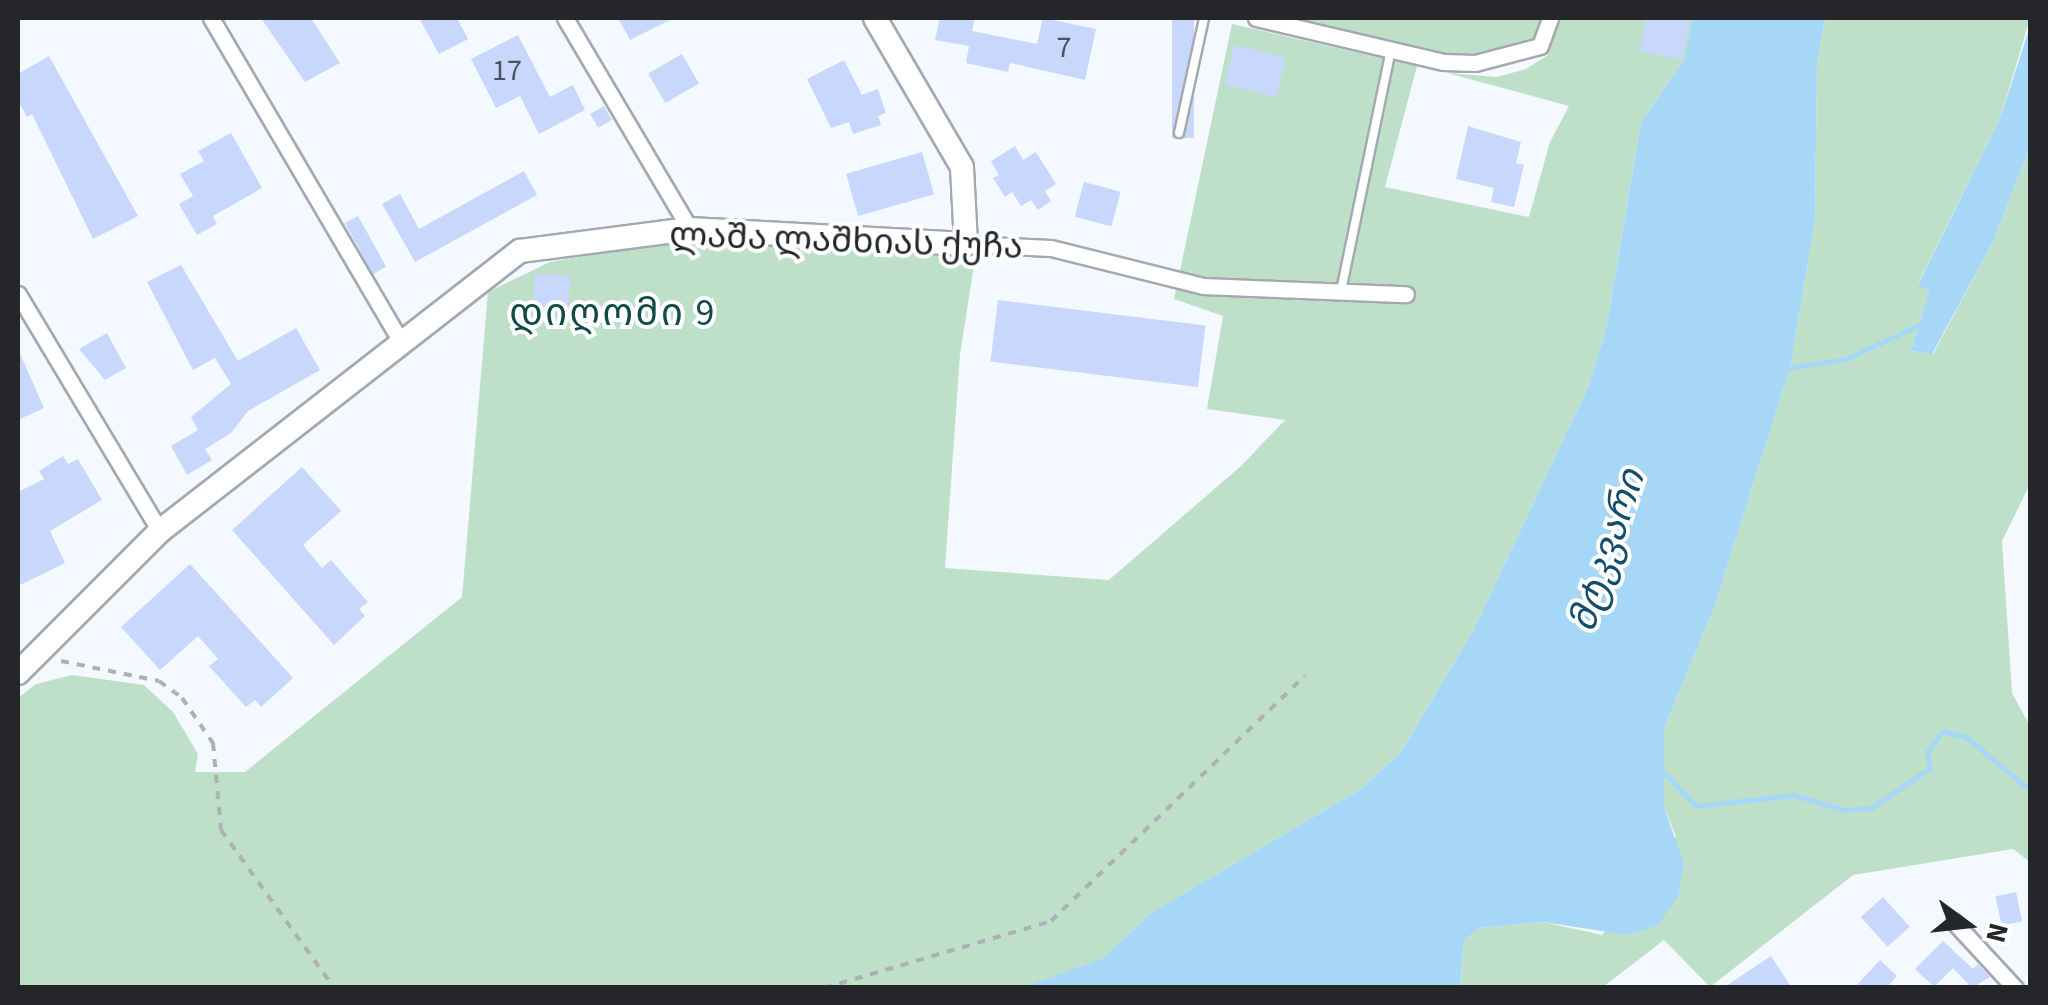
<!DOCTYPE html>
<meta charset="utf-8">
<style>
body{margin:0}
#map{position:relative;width:2048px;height:1005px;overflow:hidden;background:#f4f8ff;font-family:"Source Sans 3","Noto Sans Georgian",sans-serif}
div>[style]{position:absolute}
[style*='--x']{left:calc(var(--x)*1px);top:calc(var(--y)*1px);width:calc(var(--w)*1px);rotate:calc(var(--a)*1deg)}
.green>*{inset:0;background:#bee0c8}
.water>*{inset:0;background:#a6d7f6}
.stream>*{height:5px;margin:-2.5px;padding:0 2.5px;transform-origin:2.5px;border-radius:2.5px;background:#a6d7f6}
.building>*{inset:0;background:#c7d8fc;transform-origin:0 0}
.path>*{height:4px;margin-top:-2px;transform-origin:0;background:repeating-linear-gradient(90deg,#adb0b6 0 8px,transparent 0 16px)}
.roads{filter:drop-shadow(2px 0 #a4a8b1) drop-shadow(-2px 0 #a4a8b1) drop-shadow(0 2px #a4a8b1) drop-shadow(0 -2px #a4a8b1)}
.lane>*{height:8px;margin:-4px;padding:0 4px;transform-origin:4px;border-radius:4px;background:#fff}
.street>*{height:15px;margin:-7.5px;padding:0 7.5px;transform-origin:7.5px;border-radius:7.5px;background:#fff}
.secondary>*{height:22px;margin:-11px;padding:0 11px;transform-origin:11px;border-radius:11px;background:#fff}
span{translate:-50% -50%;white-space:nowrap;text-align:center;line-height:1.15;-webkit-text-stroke:8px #fff;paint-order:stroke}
.number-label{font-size:30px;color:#4d525e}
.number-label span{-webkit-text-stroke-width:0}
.street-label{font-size:35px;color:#242629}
.neighbourhood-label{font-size:38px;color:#104c45;letter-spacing:2.5px}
.water-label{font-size:38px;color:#134d6c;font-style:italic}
.frame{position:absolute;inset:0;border:20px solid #242629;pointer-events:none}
.north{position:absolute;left:1918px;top:875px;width:100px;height:100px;-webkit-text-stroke:8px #fff;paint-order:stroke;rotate:105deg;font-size:28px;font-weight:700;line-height:40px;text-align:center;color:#242629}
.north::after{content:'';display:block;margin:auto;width:35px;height:45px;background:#242629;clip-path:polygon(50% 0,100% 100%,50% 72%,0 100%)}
</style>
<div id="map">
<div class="green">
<i style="clip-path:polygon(1293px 18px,1541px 18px,1542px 26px,1535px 40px,1478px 55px,1440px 54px)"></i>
<i style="clip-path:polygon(1558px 18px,1693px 18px,1693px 27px,1684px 60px,1641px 122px,1606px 329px,1589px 385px,1473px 631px,1401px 752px,1361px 789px,1152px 912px,1103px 958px,1025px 988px,18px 988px,18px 698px,36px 684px,72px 675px,144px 685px,173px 712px,198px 754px,195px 772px,245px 772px,462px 597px,488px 292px,550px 262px,701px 236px,975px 259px,960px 354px,945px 568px,1109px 580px,1241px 466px,1285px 420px,1207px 409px,1223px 316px,1174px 299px,1232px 24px,1417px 66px,1385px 187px,1529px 217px,1550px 142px,1569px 106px,1447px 73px,1497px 77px,1526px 69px,1548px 55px)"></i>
<i style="clip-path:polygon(1825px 18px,2030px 18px,2001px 116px,1918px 284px,1929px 291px,1911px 351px,1933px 354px,1993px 242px,2030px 147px,2030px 484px,2002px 541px,2012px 693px,2030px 726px,2030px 862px,2013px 849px,1853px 875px,1710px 987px,1664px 940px,1603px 987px,1460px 987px,1464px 940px,1480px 928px,1543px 922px,1602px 935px,1676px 836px,1664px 807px,1664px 728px,1714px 608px,1790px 368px,1815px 220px,1817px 63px)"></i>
</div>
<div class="water">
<i style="clip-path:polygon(1693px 18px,1825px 18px,1817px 63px,1815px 220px,1790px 368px,1714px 608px,1664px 728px,1664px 807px,1684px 864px,1678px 897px,1658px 925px,1628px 935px,1543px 922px,1480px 928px,1464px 940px,1460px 987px,1025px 987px,1103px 958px,1152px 912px,1361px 789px,1401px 752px,1473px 631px,1589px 385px,1606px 329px,1641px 122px,1684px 60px)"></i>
<i style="clip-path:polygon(2030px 26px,2030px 147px,1993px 242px,1932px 354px,1911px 351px,1929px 291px,1918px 285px,2001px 116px)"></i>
</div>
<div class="stream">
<i style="--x:1787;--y:368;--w:60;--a:-8.7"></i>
<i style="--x:1846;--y:359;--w:81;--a:-25"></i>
<i style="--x:1654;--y:762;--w:61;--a:46.3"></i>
<i style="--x:1696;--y:806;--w:99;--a:-6.4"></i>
<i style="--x:1794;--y:795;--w:51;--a:17"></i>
<i style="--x:1843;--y:810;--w:28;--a:-4"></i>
<i style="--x:1871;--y:808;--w:71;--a:-34.1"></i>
<i style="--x:1930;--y:768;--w:16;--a:-101"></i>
<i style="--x:1927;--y:752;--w:26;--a:-54"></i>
<i style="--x:1942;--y:731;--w:25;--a:14"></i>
<i style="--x:1966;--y:737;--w:83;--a:39.6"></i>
</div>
<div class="building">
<i style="clip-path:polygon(261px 18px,311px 18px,340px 63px,305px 82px)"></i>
<i style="clip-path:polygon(419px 18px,457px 18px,468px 39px,439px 54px)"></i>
<i style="clip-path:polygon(618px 18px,674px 18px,630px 40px)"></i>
<i style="clip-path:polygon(940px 18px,975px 18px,972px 31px,1037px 44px,1043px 18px,1096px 29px,1085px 80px,1010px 63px,1008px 72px,966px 63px,969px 46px,935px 40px)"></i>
<i style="left:1172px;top:18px;width:22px;height:120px"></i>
<i style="clip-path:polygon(1646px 18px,1690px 19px,1683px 59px,1640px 52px)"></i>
<i style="clip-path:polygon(518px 35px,550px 97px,573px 85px,585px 110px,539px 134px,520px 96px,496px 108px,471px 59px)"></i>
<i style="left:1234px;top:45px;width:53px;height:41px;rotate:13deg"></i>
<i style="left:682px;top:54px;width:34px;height:39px;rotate:60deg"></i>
<i style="clip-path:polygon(49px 56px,138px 216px,93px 239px,32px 114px,27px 117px,18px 101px,18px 74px)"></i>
<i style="clip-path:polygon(844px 60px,862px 95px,878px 89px,886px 113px,878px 116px,881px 125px,853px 134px,849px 122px,831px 128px,807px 79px)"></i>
<i style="left:604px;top:106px;width:16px;height:16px;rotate:60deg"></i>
<i style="clip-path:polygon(1468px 126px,1521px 142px,1516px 163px,1524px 165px,1514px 207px,1491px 202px,1494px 188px,1456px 179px)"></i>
<i style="clip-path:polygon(231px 133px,262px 188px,213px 216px,217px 224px,197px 235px,179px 204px,193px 196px,180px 174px,204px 161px,198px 151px)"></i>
<i style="clip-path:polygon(1015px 146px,1023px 160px,1036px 152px,1056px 184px,1045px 191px,1051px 201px,1038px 210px,1031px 200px,1021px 206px,1012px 192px,1005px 197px,993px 178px,999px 175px,991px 161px)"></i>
<i style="left:922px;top:152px;width:44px;height:79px;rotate:74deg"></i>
<i style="clip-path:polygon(524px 171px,537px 195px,415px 262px,382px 204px,400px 194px,419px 229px)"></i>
<i style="left:1084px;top:182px;width:38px;height:36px;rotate:15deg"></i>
<i style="left:358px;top:216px;width:58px;height:15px;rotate:61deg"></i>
<i style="clip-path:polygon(181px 265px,238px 361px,296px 328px,320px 370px,248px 411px,231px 433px,205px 449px,212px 460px,187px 475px,171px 446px,198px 430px,191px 417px,231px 384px,215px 358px,193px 370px,147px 282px)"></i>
<i style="left:535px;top:274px;width:35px;height:31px;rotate:3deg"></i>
<i style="left:998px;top:300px;width:209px;height:62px;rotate:7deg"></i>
<i style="clip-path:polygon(107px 333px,126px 368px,105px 380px,79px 349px)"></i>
<i style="clip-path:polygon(18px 349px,44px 408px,18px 420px)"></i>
<i style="clip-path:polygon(63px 456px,68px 464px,78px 459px,102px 500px,50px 531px,65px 563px,18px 586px,18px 492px,44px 479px,39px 471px)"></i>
<i style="clip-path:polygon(302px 467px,341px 511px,303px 545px,322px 568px,331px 560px,368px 602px,359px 609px,365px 616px,334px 645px,232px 530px)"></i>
<i style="clip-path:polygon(190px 564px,293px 678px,261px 707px,255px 700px,246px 707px,209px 666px,218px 659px,198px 636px,160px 670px,121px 627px)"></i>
<i style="left:2016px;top:892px;width:30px;height:21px;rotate:78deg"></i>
<i style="left:1883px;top:897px;width:40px;height:30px;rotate:48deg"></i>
<i style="clip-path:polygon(1943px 941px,1973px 969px,1978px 964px,1990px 977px,1972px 988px,1953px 968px,1934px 987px,1915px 969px)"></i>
<i style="clip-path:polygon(1771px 956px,1792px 988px,1723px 988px)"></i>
<i style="clip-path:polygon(1880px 960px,1897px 976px,1886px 988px,1854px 988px)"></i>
</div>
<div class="path">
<i style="--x:61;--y:661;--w:100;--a:11.5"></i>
<i style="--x:159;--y:681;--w:29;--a:36"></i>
<i style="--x:182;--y:698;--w:55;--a:55.4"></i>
<i style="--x:213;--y:743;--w:87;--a:84.7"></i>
<i style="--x:221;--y:830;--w:194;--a:54.4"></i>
<i style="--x:824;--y:988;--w:237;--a:-16.4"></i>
<i style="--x:1051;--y:921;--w:353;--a:-44"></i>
</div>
<div class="roads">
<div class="lane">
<i style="--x:1179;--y:133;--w:118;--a:-77.7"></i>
<i style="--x:1341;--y:291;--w:246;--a:-78.3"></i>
</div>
<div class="street">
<i style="--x:211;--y:18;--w:378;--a:59.6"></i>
<i style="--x:565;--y:18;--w:245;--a:59.4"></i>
<i style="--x:1256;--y:18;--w:192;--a:13.2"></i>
<i style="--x:1443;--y:62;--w:32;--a:2"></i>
<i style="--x:1475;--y:63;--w:67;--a:-14.7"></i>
<i style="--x:1540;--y:46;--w:30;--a:-70"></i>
<i style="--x:966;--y:244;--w:85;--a:2.7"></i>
<i style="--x:1051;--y:248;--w:157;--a:14"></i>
<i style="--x:1203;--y:286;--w:203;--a:2.3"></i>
<i style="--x:18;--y:294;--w:276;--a:59.1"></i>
<i style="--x:1954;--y:922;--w:90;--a:47.3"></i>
</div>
<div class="secondary">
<i style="--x:18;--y:673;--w:201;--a:-45"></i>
<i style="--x:160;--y:531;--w:456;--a:-37.9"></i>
<i style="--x:520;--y:251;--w:171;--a:-7.4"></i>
<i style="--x:690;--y:229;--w:276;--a:3.1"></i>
<i style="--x:966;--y:244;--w:77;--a:-93"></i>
<i style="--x:962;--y:167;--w:173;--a:-120.3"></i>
</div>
</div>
<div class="number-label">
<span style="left:1064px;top:48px">7</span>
<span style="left:507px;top:71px">17</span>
</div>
<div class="street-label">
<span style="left:846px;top:241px;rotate:2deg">ლაშა ლაშხიას ქუჩა</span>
</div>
<div class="neighbourhood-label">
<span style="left:613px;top:314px">დიღომი 9</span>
</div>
<div class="water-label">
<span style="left:1608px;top:551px;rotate:-72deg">მტკვარი</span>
</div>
<div class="frame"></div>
<div class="north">N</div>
</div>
